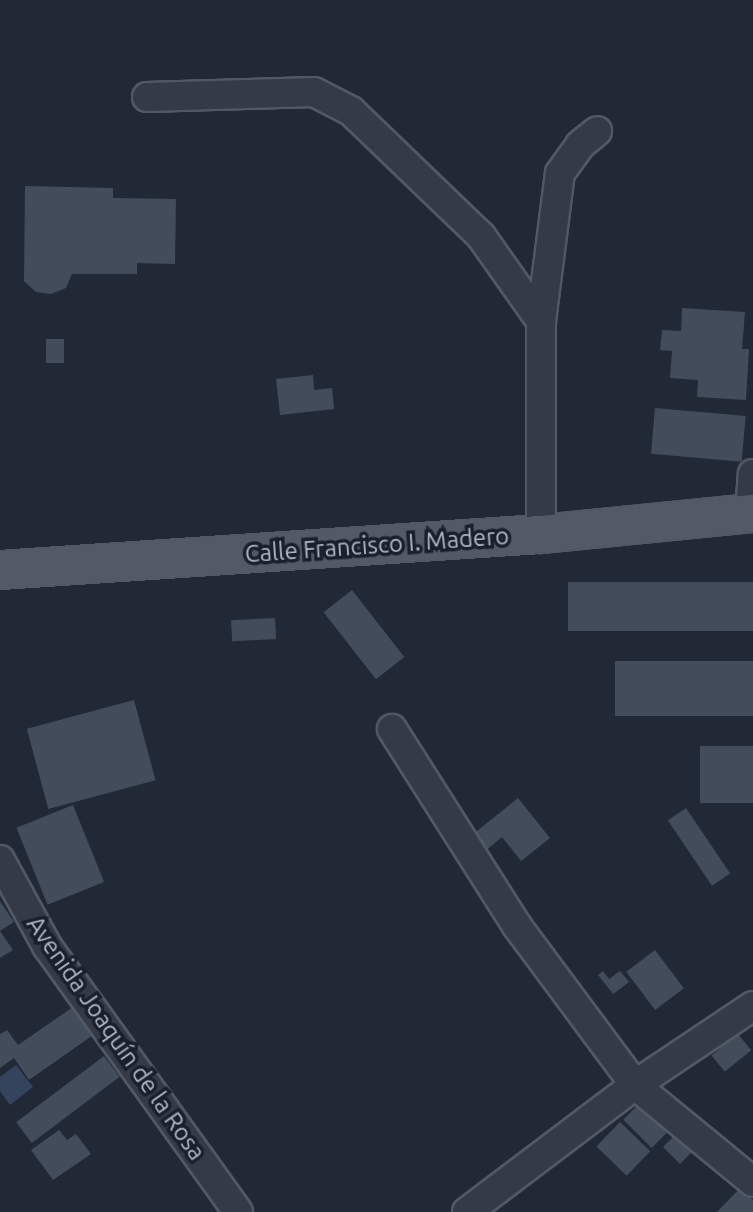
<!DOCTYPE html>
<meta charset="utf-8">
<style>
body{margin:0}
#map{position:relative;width:753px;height:1212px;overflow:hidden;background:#212936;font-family:Ubuntu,sans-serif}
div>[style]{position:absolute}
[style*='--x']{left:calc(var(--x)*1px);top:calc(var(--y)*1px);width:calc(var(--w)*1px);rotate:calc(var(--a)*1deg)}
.water>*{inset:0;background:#35445d}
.building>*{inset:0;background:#424c5b;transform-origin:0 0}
.roads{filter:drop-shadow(2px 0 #525965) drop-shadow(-2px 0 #525965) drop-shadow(0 2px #525965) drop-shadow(0 -2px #525965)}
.minor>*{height:28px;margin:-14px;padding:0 14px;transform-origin:14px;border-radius:14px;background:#343b47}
.major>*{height:36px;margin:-18px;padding:0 18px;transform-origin:18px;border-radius:18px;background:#525a67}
span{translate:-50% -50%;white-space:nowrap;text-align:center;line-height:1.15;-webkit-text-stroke:7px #1a202b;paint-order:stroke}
.street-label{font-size:24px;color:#afb6c4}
</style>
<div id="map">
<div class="water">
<i style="clip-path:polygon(16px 1065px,33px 1087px,10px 1105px,0 1091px,0 1077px)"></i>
</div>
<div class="building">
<i style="clip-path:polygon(25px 186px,113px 188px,113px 198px,176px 199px,175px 264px,137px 263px,137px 274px,72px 274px,66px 288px,51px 294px,36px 292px,24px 281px)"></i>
<i style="clip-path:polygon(682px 308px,745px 312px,742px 349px,749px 349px,746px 400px,697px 397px,698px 380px,670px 378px,672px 351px,660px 350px,662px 330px,681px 331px)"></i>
<i style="left:46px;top:339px;width:18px;height:24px"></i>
<i style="clip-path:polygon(313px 375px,314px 390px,332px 388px,334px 409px,280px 415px,276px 379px)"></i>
<i style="left:655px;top:408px;width:91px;height:46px;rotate:5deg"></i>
<i style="left:753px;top:582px;width:49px;height:185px;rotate:90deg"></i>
<i style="left:352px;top:590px;width:85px;height:36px;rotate:52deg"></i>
<i style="left:275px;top:618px;width:21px;height:44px;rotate:87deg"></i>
<i style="left:753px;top:661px;width:55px;height:138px;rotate:90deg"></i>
<i style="left:134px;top:700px;width:83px;height:111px;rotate:75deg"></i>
<i style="left:753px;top:746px;width:57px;height:53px;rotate:90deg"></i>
<i style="clip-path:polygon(518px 798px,550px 838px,521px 861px,502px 837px,485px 851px,472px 835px)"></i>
<i style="left:73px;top:805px;width:83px;height:61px;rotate:68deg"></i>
<i style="left:686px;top:808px;width:79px;height:22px;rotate:56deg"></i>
<i style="clip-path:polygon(0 901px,14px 922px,0 931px,13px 950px,0 958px)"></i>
<i style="left:655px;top:950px;width:48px;height:36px;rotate:53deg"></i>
<i style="clip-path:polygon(603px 971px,609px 979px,620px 971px,629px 982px,613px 994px,598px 975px)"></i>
<i style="clip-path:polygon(76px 1005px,96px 1033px,29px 1080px,14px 1058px,0 1068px,0 1034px,7px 1030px,18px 1045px)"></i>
<i style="left:738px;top:1034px;width:21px;height:34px;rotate:51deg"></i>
<i style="left:104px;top:1056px;width:26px;height:110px;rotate:53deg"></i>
<i style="left:646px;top:1097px;width:40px;height:32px;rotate:45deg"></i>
<i style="left:620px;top:1122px;width:42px;height:34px;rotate:44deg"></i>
<i style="clip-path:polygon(59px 1130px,67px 1140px,76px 1134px,91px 1154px,53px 1180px,31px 1150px)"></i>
<i style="left:680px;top:1130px;width:24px;height:24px;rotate:45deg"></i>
<i style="clip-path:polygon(740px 1188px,753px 1200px,753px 1212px,717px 1212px)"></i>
</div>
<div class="roads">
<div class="minor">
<i style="--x:147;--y:97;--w:167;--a:-1.7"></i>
<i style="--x:314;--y:92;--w:42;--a:27.2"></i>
<i style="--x:351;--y:111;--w:180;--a:43.9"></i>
<i style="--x:481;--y:236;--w:104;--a:54.8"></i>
<i style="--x:750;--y:513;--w:39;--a:-86"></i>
<i style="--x:541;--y:534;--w:213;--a:-90"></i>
<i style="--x:541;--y:321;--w:149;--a:-82.7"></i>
<i style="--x:560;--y:173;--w:34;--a:-54"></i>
<i style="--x:580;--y:145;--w:22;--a:-39"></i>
<i style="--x:392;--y:729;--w:233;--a:57.6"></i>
<i style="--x:517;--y:926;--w:198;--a:53.4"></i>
<i style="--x:635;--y:1085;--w:153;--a:39.4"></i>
<i style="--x:0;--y:860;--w:98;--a:61.3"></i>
<i style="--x:47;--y:946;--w:327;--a:54.3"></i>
<i style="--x:467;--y:1212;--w:211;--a:-37.1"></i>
<i style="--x:635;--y:1085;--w:142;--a:-33.8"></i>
</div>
<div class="major">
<i style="--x:0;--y:570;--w:542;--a:-3.81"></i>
<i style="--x:541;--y:534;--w:213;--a:-5.7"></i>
</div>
</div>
<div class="street-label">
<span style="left:377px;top:545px;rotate:-4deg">Calle Francisco I. Madero</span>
<span style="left:116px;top:1038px;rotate:55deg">Avenida Joaquín de la Rosa</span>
</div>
</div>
